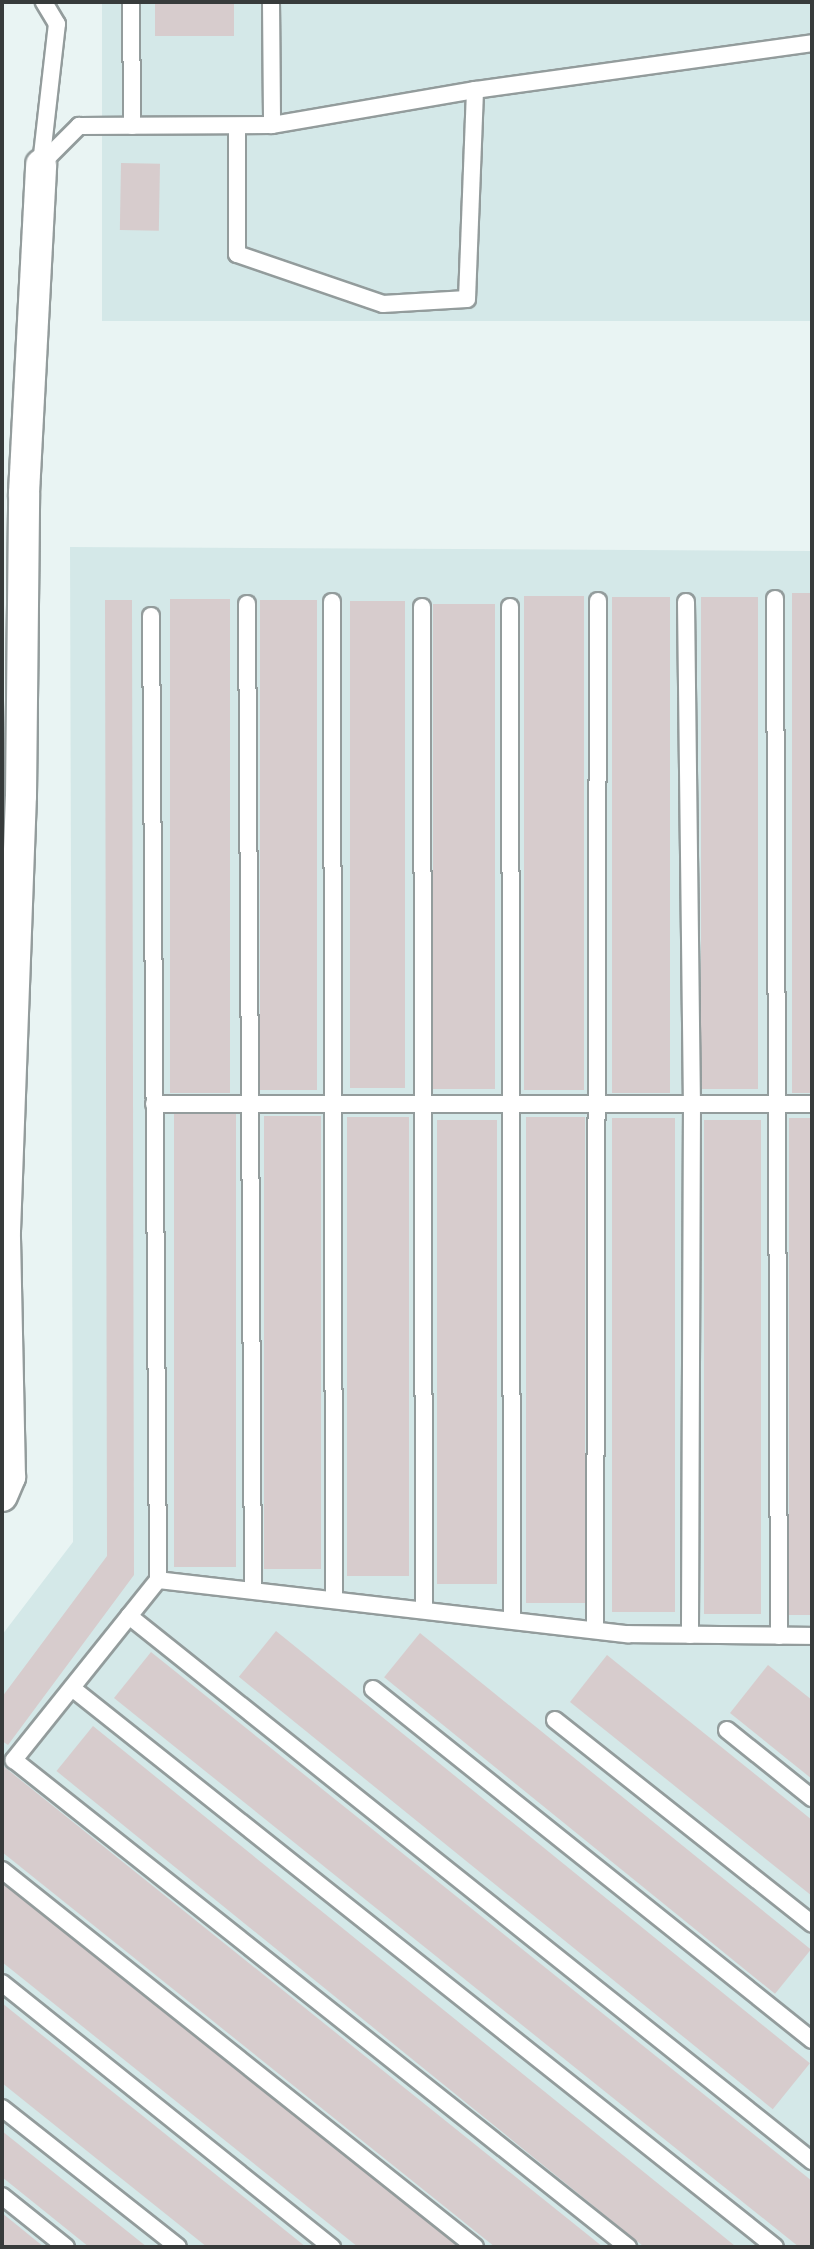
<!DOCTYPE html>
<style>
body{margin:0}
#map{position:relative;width:814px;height:2249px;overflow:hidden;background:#e9f4f3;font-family:"Source Sans 3",sans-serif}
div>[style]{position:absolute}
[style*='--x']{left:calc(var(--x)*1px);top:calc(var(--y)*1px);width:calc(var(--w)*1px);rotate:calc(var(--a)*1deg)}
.built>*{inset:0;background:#d4e8e8;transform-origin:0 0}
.building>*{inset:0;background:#d7cccd;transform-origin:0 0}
.roads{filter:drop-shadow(2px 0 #939c9c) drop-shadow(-2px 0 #939c9c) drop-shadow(0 2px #939c9c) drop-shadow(0 -2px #939c9c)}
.service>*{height:16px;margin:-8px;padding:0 8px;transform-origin:8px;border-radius:8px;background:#fff}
.minor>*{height:30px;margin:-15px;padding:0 15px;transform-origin:15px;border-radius:15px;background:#fff}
span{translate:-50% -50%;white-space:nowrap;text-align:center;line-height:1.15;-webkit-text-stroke:8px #e9f4f3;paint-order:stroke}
.frame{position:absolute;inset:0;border:4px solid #373b3b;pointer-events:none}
</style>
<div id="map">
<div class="built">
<i style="left:102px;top:2px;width:710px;height:319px"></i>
<i style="clip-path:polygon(70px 547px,812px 551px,812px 2247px,2px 2247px,2px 1635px,73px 1542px)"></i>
</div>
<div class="building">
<i style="left:155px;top:2px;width:79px;height:34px"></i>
<i style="left:121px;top:163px;width:39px;height:67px;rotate:1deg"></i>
<i style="left:792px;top:593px;width:20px;height:500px"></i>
<i style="left:524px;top:596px;width:60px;height:494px"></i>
<i style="left:612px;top:597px;width:58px;height:496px"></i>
<i style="left:701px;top:597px;width:57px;height:492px"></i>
<i style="left:170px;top:599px;width:60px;height:494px"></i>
<i style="clip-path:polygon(105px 600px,132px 600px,134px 1575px,8px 1745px,2px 1741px,2px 1697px,107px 1556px)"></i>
<i style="left:260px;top:600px;width:57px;height:490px"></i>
<i style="left:350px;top:601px;width:55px;height:487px"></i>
<i style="left:433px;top:604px;width:62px;height:485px"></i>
<i style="left:174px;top:1114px;width:62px;height:453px"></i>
<i style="left:264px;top:1116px;width:57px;height:453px"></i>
<i style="left:347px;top:1117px;width:62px;height:459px"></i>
<i style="left:526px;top:1117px;width:59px;height:486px"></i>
<i style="left:612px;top:1118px;width:63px;height:494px"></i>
<i style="left:789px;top:1118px;width:23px;height:497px"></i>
<i style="left:437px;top:1120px;width:60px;height:464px"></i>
<i style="left:704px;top:1120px;width:57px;height:494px"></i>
<i style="left:276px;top:1631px;width:687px;height:59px;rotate:39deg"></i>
<i style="left:420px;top:1633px;width:503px;height:57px;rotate:39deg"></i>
<i style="clip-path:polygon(151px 1652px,812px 2181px,812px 2247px,799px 2247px,114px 1698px)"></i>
<i style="clip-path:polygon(607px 1655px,812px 1820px,812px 1896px,570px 1702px)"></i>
<i style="clip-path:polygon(768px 1665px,812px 1700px,812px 1779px,730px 1713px)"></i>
<i style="left:93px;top:1726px;width:834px;height:58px;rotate:39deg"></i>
<i style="clip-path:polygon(2px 1765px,603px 2247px,495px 2247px,2px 1852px)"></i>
<i style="clip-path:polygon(2px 1881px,459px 2247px,358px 2247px,2px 1962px)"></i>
<i style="clip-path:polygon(2px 2003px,306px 2247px,207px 2247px,2px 2083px)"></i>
<i style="clip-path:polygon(2px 2131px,147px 2247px,89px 2247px,2px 2177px)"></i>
<i style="clip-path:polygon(2px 2213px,44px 2247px,2px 2247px)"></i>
</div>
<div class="roads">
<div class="service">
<i style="--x:131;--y:2;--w:124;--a:89.5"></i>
<i style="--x:271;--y:2;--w:123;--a:89.5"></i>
<i style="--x:237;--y:126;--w:128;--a:90"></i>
<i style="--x:237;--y:254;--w:154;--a:18.9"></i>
<i style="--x:383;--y:304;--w:84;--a:-3.4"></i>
<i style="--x:467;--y:299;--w:209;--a:-87.8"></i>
<i style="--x:41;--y:164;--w:54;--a:-45"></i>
<i style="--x:79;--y:126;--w:193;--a:-0.3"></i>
<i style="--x:272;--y:125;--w:206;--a:-9.8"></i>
<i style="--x:475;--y:90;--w:340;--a:-7.9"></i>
<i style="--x:41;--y:164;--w:141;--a:-83.5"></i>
<i style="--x:57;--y:24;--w:26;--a:-121"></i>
<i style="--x:775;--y:599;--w:1037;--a:89.78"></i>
<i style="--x:332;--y:602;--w:997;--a:89.89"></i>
<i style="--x:686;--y:602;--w:502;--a:89.32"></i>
<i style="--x:692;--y:1104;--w:531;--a:90.22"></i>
<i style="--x:247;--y:604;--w:985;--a:89.65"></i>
<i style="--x:422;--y:607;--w:1003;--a:89.89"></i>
<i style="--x:510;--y:607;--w:1013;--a:89.89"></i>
<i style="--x:151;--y:616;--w:964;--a:89.58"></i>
<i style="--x:158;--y:1580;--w:473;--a:6.6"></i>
<i style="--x:628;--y:1634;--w:184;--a:0.6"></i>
<i style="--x:154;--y:1104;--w:658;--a:0"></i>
<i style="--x:158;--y:1580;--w:231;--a:128.7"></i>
<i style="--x:14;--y:1760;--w:784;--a:38.42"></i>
<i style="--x:129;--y:1616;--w:874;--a:38.59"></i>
<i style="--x:595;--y:1630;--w:1029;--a:-89.83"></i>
<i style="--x:72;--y:1688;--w:898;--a:38.49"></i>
<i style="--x:373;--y:1689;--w:562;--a:38.64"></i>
<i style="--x:555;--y:1720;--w:328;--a:38.4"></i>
<i style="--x:727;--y:1730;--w:109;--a:38.7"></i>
<i style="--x:2;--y:1870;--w:605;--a:38.56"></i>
<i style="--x:2;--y:1983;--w:423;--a:38.7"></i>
<i style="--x:2;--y:2108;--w:224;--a:38.3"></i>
<i style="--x:2;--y:2196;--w:82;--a:38.6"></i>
</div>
<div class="minor">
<i style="--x:2;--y:1496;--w:21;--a:-67"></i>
<i style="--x:10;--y:1477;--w:246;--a:-91.2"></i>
<i style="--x:5;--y:1231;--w:435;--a:-87.9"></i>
<i style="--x:21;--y:796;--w:303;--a:-89.4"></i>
<i style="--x:24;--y:493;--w:329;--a:-87"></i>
</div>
</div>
<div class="frame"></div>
</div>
